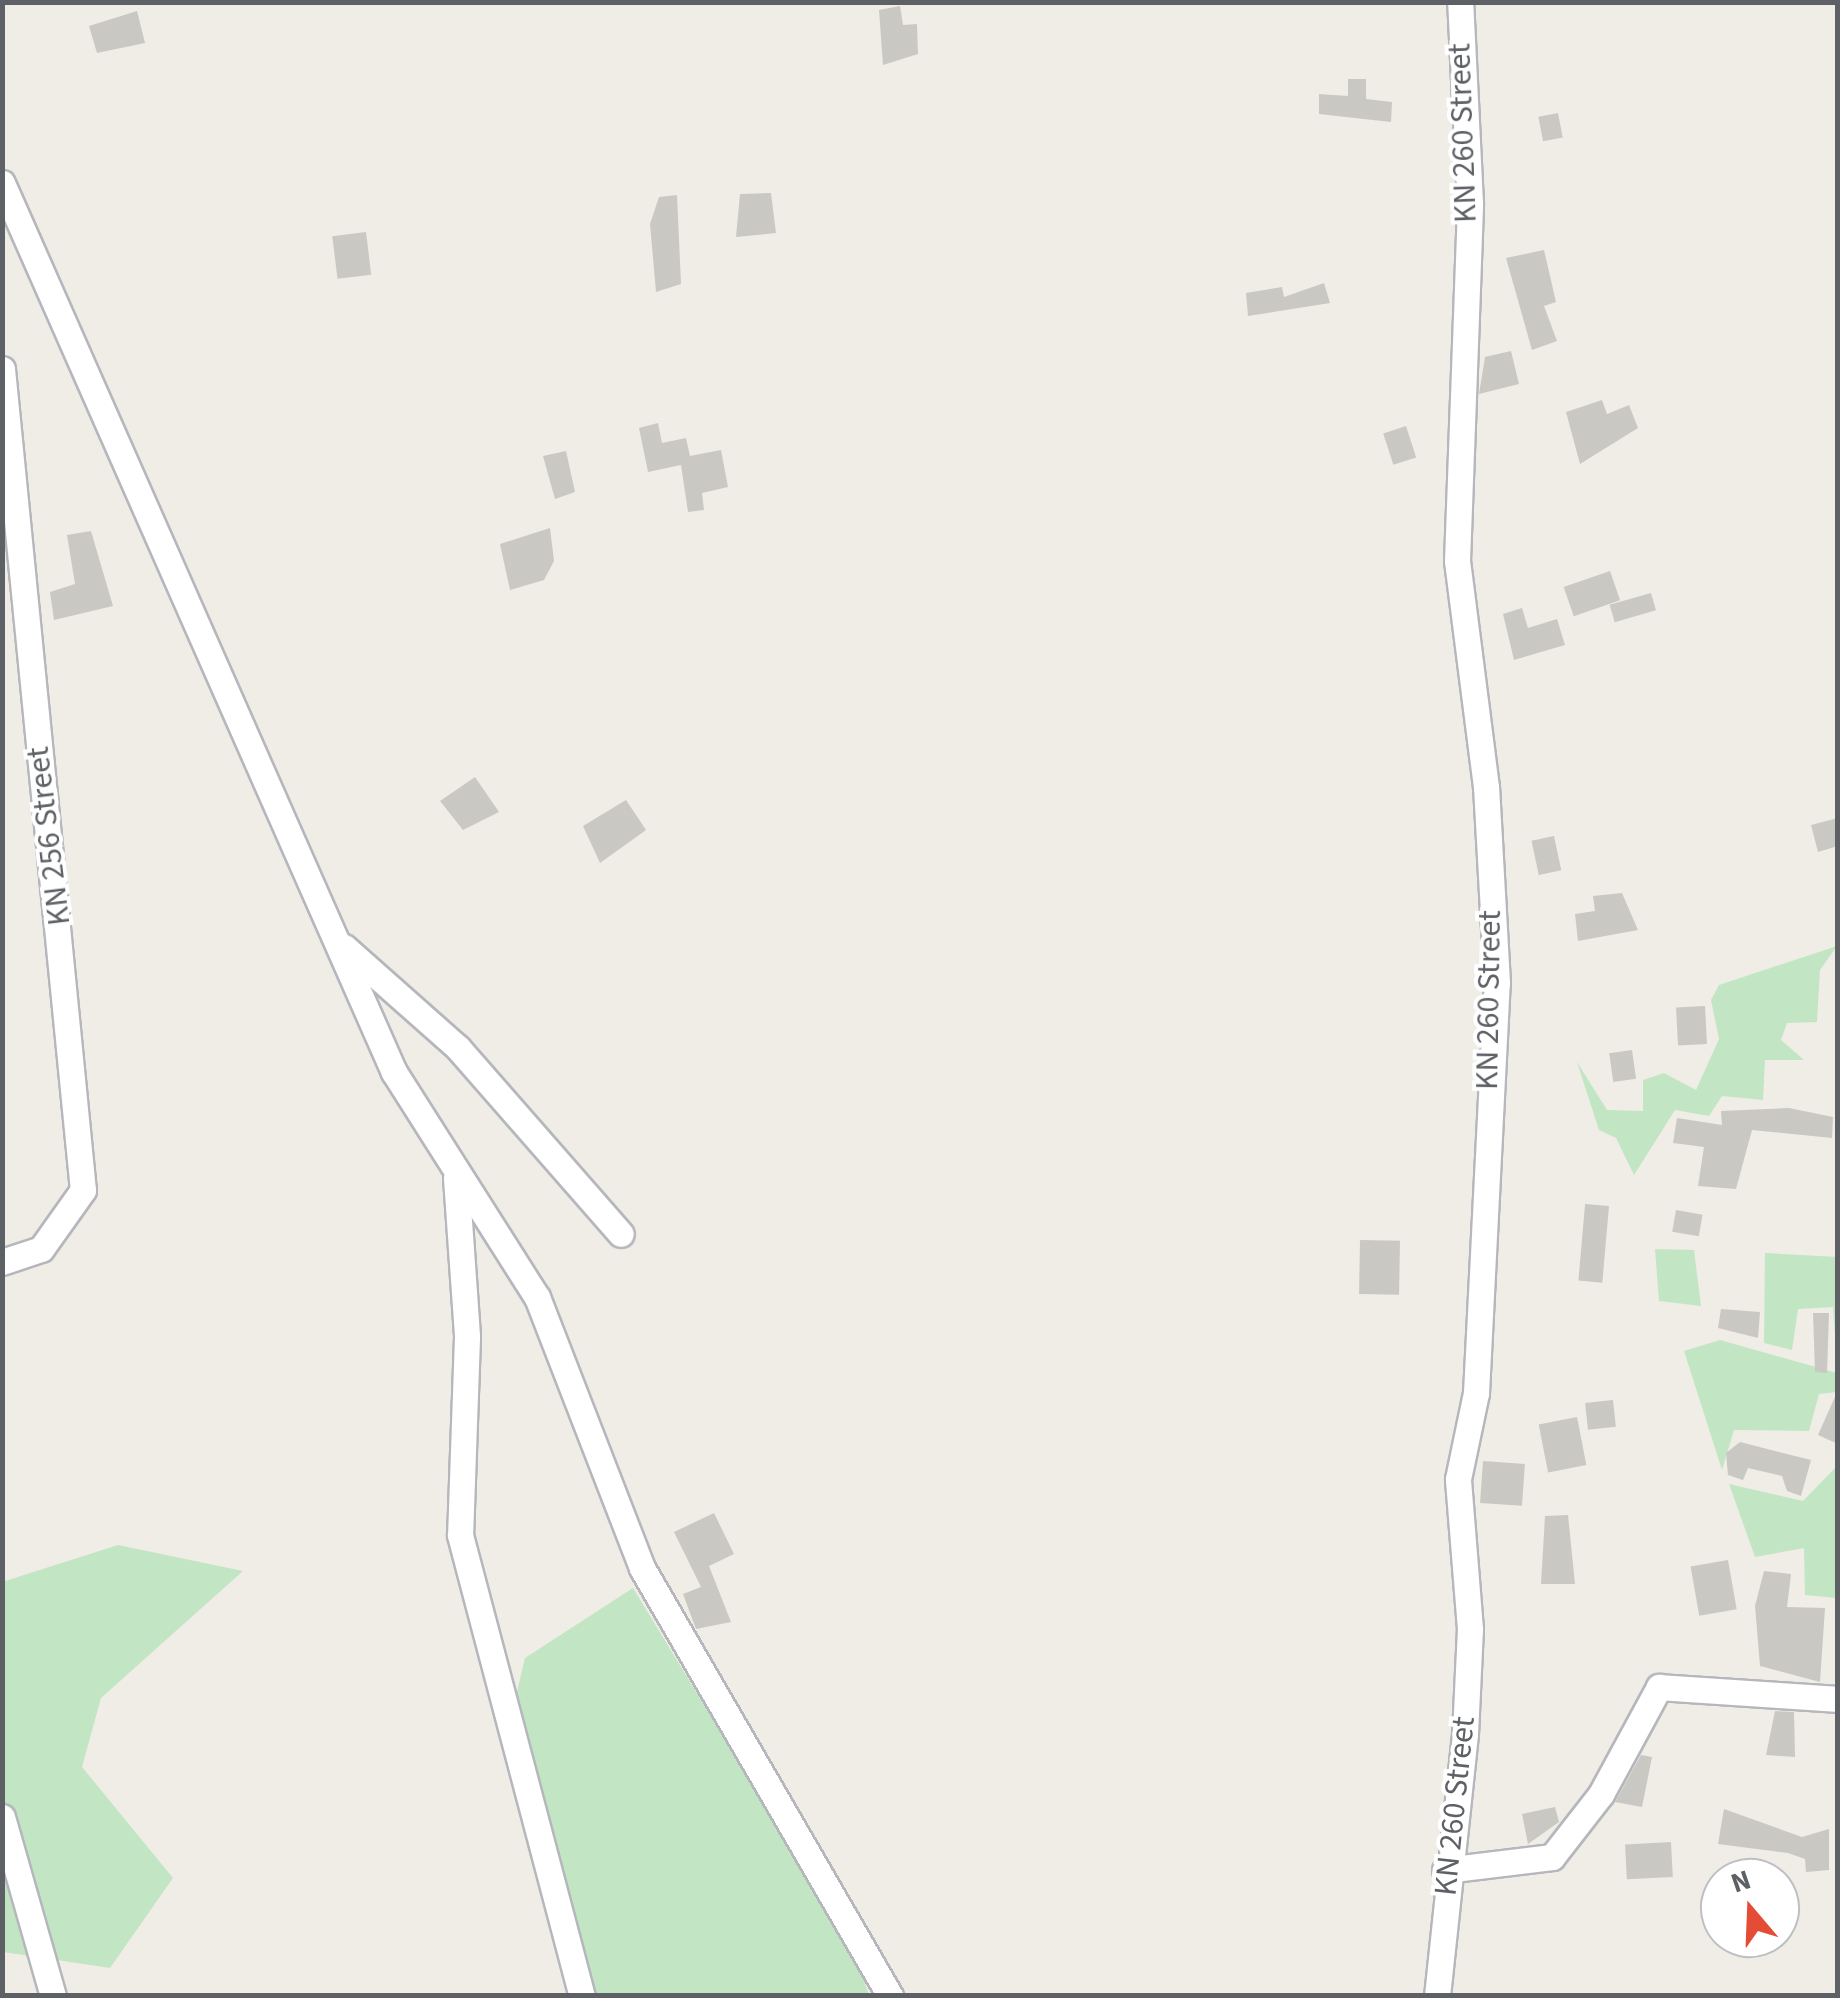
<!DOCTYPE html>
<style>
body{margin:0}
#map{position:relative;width:1840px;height:1998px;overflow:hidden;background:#efede5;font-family:"Source Sans 3",sans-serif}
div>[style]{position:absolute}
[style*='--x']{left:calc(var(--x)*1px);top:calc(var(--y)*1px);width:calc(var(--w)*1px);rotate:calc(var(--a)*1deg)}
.green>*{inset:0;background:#c2e6c4}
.building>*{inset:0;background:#cac8c2;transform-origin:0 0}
.roads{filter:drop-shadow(2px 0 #b5b7bc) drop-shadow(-2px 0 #b5b7bc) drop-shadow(0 2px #b5b7bc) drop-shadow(0 -2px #b5b7bc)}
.minor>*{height:25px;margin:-12.5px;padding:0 12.5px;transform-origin:12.5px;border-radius:12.5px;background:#fff}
span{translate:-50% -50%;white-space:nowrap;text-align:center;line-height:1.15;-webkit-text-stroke:8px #fff;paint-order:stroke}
.street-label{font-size:32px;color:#5d6065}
.frame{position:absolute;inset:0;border:5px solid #5d6065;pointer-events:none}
.north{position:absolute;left:1700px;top:1858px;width:100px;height:100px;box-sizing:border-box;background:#fff;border:2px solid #bebfc1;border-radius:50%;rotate:341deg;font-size:28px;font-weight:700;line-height:40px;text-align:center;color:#5d6065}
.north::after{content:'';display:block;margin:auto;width:35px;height:45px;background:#e54c35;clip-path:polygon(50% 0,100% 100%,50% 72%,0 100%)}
</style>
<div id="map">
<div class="green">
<i style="clip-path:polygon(1837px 946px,1820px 970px,1817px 1022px,1787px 1023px,1781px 1040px,1804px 1060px,1765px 1060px,1763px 1100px,1722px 1096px,1709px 1116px,1675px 1110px,1634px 1175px,1616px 1138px,1599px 1130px,1577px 1062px,1607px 1110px,1643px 1111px,1643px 1080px,1664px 1073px,1696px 1090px,1719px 1039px,1711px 1000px,1719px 985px)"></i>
<i style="clip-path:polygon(1655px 1249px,1694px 1250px,1701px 1306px,1659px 1301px)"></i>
<i style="clip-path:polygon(1765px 1253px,1837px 1257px,1837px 1362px,1833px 1307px,1798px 1309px,1792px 1350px,1764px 1343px)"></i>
<i style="clip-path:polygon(1720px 1340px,1837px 1373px,1837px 1392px,1819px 1394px,1809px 1431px,1734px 1430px,1722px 1470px,1684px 1351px)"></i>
<i style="clip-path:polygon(1837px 1466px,1837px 1598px,1805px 1595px,1804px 1548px,1755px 1557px,1729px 1484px,1803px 1501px)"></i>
<i style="clip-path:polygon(118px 1545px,243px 1571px,101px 1698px,82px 1767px,173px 1878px,110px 1968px,3px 1952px,2px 1582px)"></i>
<i style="clip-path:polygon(633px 1588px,853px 1950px,869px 1995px,588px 1995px,516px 1696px,525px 1658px)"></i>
</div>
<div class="building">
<i style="clip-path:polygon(900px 6px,903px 25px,917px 24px,918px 54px,883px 65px,879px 10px)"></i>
<i style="clip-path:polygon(137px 11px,145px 43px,97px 53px,89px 26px)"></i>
<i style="clip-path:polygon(1348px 79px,1366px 79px,1366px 99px,1392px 102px,1391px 122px,1319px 114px,1319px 94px,1348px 96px)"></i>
<i style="left:1558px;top:113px;width:25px;height:20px;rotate:79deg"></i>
<i style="clip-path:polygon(771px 193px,776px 233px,736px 237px,740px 194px)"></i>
<i style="clip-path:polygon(677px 195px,681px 284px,656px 292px,650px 224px,659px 197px)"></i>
<i style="left:366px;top:232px;width:43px;height:34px;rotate:83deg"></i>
<i style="clip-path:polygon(1544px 250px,1556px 302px,1544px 306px,1557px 341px,1532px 350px,1506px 258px)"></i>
<i style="clip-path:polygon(1324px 283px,1330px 303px,1248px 316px,1246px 293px,1282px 287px,1284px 297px)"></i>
<i style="clip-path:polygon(1511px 351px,1519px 384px,1479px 394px,1485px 357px)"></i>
<i style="clip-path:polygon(1602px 400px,1607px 414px,1629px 405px,1638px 428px,1580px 464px,1566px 412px)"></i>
<i style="clip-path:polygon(658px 423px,662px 443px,686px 438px,690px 456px,721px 450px,728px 487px,702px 493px,704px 510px,688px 512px,681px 465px,648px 472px,639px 428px)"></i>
<i style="left:1406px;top:426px;width:33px;height:24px;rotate:72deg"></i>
<i style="clip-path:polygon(566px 451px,575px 492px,555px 499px,543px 456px)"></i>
<i style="clip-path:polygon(550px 528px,554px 561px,544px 580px,510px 590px,500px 544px)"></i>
<i style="clip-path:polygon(91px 531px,113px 606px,54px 620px,50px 592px,75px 584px,67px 535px)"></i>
<i style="left:1610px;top:571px;width:31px;height:49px;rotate:71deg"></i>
<i style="left:1651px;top:593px;width:18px;height:43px;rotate:74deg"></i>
<i style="clip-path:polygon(1522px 608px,1528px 628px,1557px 619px,1565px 645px,1514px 660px,1503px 614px)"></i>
<i style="clip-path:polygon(475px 777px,499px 812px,463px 830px,440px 801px)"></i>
<i style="clip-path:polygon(626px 800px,646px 830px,600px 863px,583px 826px)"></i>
<i style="clip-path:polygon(1838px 818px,1838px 846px,1818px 852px,1811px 825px)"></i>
<i style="left:1554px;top:836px;width:35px;height:23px;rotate:78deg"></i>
<i style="clip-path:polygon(1622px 893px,1638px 930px,1578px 941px,1575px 914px,1595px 911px,1593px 896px)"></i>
<i style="left:1705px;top:1006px;width:38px;height:29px;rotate:87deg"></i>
<i style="left:1632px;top:1050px;width:29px;height:23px;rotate:82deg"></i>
<i style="clip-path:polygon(1789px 1108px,1833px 1117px,1832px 1138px,1752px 1130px,1736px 1189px,1698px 1186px,1704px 1147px,1673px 1143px,1677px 1118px,1722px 1125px,1721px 1111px)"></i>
<i style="left:1609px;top:1206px;width:77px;height:24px;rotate:95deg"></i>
<i style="left:1676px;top:1210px;width:27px;height:22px;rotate:10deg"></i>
<i style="left:1360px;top:1240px;width:40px;height:54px;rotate:1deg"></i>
<i style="clip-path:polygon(1721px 1309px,1760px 1312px,1758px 1338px,1718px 1328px)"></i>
<i style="clip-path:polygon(1813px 1313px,1829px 1313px,1827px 1373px,1815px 1372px)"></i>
<i style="clip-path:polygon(1838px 1390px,1838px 1444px,1818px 1435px)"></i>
<i style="left:1613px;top:1400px;width:27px;height:28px;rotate:84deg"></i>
<i style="left:1577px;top:1417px;width:49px;height:39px;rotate:79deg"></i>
<i style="clip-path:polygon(1740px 1442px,1811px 1460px,1801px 1496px,1787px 1491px,1782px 1476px,1748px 1468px,1743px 1480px,1728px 1475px,1726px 1453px)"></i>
<i style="left:1483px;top:1461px;width:42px;height:42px;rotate:4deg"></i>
<i style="clip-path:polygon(714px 1513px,734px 1554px,709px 1566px,731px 1622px,696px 1629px,683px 1594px,701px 1587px,674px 1532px)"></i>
<i style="clip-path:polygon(1568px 1515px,1575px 1584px,1541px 1584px,1545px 1516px)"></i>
<i style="left:1728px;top:1560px;width:50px;height:38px;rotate:80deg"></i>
<i style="clip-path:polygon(1764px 1571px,1791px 1574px,1787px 1607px,1825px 1608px,1820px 1682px,1760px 1666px,1755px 1606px)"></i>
<i style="clip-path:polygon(1775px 1711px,1794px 1712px,1795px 1757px,1766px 1755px)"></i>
<i style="clip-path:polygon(1641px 1755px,1652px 1757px,1642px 1807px,1615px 1802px)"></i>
<i style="clip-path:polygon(1555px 1807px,1559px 1822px,1528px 1844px,1522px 1814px)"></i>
<i style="clip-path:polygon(1724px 1809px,1802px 1837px,1829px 1829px,1829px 1870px,1806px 1872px,1805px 1859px,1788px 1853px,1718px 1844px)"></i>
<i style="left:1671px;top:1842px;width:35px;height:46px;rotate:87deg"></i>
</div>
<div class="roads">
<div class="minor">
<i style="--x:2;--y:183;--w:972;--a:66.21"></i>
<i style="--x:394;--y:1072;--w:267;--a:57.6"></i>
<i style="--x:537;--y:1297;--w:291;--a:68.8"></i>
<i style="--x:642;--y:1568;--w:495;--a:59.9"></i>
<i style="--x:2;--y:369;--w:825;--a:84.37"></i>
<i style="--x:83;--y:1190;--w:72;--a:125.4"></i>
<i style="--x:41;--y:1249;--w:41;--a:161.6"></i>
<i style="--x:344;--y:947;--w:152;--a:41.5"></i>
<i style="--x:458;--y:1048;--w:247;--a:48.8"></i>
<i style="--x:456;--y:1178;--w:159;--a:86"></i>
<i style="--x:467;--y:1337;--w:198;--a:92"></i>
<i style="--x:460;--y:1535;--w:477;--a:75.2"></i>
<i style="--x:2;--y:1817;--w:186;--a:74.1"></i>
<i style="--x:1445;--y:1870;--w:108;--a:-6.9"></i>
<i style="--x:1552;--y:1857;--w:80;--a:-52.1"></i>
<i style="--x:1601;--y:1794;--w:122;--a:-61.5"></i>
<i style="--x:1659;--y:1687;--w:179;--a:3.8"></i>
<i style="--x:1437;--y:1996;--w:263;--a:-83.9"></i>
<i style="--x:1465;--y:1734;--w:105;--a:-87.3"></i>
<i style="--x:1470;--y:1629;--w:150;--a:-94.6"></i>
<i style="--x:1458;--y:1479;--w:88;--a:-78.2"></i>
<i style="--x:1476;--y:1393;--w:411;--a:-87.1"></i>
<i style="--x:1497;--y:983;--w:196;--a:-93.2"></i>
<i style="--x:1486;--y:787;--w:228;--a:-97.3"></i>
<i style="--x:1457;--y:561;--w:358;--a:-87.9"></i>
<i style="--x:1470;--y:203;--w:201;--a:-92.8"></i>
</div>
</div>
<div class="street-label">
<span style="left:1463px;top:133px;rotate:-92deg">KN 260 Street</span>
<span style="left:49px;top:836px;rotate:-97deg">KN 256 Street</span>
<span style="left:1489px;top:1000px;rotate:-89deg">KN 260 Street</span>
<span style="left:1455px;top:1806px;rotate:-84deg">KN 260 Street</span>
</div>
<div class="frame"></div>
<div class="north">N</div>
</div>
